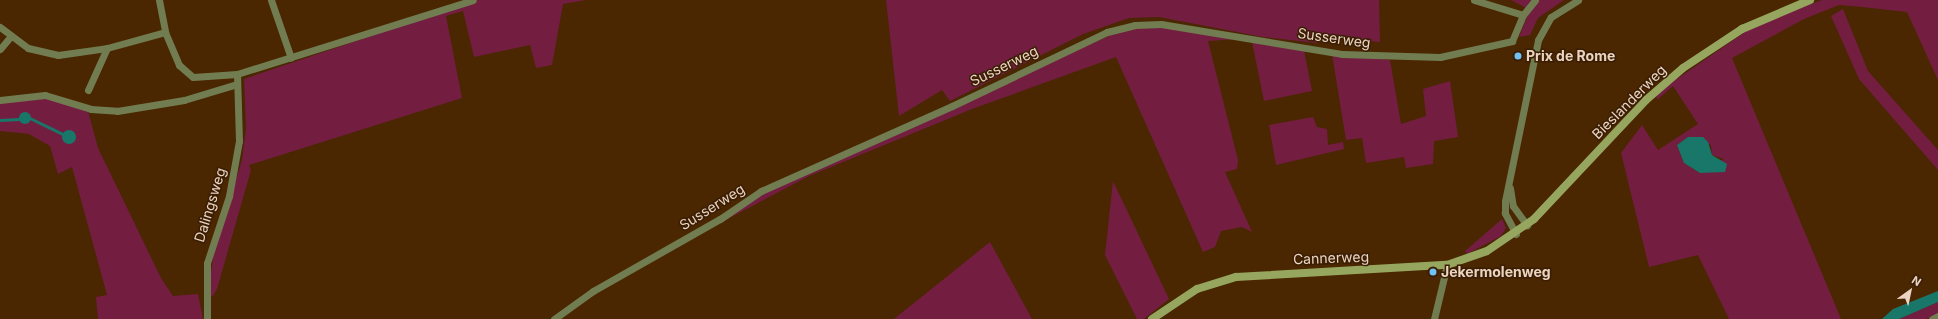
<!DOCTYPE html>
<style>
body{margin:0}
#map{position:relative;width:1938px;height:319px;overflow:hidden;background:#4a2601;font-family:Inter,sans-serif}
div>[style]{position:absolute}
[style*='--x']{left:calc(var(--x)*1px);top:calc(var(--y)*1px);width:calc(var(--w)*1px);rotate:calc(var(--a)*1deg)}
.green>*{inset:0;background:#731e41}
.water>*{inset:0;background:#187769}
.round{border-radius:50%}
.stream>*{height:2.5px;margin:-1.25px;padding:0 1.25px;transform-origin:1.25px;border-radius:1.25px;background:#187769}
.minor>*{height:7px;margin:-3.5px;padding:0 3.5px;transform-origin:3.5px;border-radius:3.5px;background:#717c50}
.secondary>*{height:8px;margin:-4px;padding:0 4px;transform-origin:4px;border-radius:4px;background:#96a65e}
.dots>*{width:11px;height:11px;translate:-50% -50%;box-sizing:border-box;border:2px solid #3a1e04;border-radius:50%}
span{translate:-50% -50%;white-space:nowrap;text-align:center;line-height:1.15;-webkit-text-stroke:3px #3a1e04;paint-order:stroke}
.street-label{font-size:14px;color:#ebd4c2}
.poi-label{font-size:14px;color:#ebd4c2;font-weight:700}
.left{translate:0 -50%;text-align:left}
.north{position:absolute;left:1890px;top:271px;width:40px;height:40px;-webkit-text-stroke:3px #3a1e04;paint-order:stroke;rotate:33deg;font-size:11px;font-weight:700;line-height:16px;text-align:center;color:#ebd4c2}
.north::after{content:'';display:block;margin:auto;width:14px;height:18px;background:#ebd4c2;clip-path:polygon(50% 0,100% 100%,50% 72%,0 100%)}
</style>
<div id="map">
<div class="green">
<i style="clip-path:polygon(478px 0,586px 0,563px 4px,552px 65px,536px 68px,530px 45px,474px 57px,463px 11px,446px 16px,462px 98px,249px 165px,251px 170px,217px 289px,213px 296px,208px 295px,214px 250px,242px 160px,246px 128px,244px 79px)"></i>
<i style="clip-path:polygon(886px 0,1379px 0,1380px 42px,1327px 37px,1317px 43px,1263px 37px,1159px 17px,1129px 18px,1083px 34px,950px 101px,942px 90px,899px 116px)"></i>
<i style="clip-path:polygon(1511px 0,1564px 0,1538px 18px,1530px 35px,1519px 37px,1530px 10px)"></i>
<i style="clip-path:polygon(evenodd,1822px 0,1938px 0,1938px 80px,1907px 12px,1862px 7px,1839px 5px,1804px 19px,1732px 58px,1841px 319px,1729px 319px,1698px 255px,1649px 267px,1621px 153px,1642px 125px,1658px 150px,1698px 124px,1673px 86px,1657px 100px,1656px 95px,1671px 83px,1757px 24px,1822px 0,1688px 137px,1711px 145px,1712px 155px,1724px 159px,1700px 173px,1684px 163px,1677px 145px,1688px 137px)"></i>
<i style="clip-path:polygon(1843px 9px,1868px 71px,1938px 150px,1938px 170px,1859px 79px,1831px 16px)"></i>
<i style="clip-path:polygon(1155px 26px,1238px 39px,1208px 41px,1238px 160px,1237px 169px,1225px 172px,1252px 232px,1242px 227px,1221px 231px,1215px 247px,1203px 252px,1116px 57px,972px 109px,809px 176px,688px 240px,767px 187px,1118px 32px)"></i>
<i style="clip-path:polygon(1252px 42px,1304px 50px,1312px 91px,1264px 101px)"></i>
<i style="clip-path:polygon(1332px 54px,1390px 60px,1401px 124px,1426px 116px,1423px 89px,1450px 81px,1458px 137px,1434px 141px,1433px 164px,1406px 168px,1404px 157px,1366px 163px,1362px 138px,1346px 140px)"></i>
<i style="clip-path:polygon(45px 97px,88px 111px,98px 148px,161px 278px,173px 296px,198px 294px,203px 319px,98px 319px,96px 297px,107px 295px,72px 167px,58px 174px,50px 146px,29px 134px,0 131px,0 103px)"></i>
<i style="clip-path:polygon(1313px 117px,1317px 127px,1327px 129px,1328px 145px,1343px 142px,1344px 149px,1276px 165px,1269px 125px)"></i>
<i style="clip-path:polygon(1113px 181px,1169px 299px,1144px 319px,1137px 319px,1105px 255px)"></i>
<i style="clip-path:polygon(1502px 219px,1506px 228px,1501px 236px,1467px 254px,1465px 251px)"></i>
<i style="clip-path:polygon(990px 242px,1032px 319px,894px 319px)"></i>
<i style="clip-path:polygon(1938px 302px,1938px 314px,1926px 319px,1899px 319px)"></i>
</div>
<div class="water">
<i class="round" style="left:19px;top:112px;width:12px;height:12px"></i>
<i class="round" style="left:62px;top:130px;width:14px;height:14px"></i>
<i style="clip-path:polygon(1688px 137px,1703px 137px,1708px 142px,1712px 155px,1727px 164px,1725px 172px,1700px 173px,1684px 163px,1677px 145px)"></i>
<i style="clip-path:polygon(1938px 291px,1938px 302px,1899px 319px,1882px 319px,1893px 309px)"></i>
</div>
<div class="stream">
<i style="--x:30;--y:118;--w:37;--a:26"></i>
<i style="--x:0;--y:120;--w:19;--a:-3"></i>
</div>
<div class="minor">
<i style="--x:159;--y:0;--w:33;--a:79"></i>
<i style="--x:165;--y:32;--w:36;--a:67"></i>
<i style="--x:179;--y:65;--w:18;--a:41"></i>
<i style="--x:193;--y:77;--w:44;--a:-3.9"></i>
<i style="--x:237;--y:74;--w:247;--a:-17.4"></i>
<i style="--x:271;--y:0;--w:61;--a:71"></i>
<i style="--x:1474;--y:0;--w:51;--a:17"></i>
<i style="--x:0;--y:27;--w:35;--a:37"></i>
<i style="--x:28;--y:48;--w:31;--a:13"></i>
<i style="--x:58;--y:55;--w:49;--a:-8.1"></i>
<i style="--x:107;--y:48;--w:60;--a:-15.4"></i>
<i style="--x:0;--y:49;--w:16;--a:-50"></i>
<i style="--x:88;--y:90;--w:46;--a:-65.7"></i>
<i style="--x:0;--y:100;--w:45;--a:-6.3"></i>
<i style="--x:45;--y:95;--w:48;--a:16.9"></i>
<i style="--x:91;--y:109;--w:26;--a:4"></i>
<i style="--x:117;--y:111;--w:68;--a:-9.3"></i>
<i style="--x:184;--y:100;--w:55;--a:-16.8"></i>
<i style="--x:1510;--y:188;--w:18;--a:81"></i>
<i style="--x:1513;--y:206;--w:24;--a:54"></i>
<i style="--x:1516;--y:234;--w:24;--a:-118"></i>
<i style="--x:1505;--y:213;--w:12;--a:-90"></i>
<i style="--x:1505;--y:201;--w:164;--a:-78.4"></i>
<i style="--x:1538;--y:40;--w:26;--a:-61"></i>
<i style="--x:1551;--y:17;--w:32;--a:-32"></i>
<i style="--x:207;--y:319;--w:56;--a:-90"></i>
<i style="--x:207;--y:263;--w:71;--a:-71.8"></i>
<i style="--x:229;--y:196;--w:56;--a:-79.7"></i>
<i style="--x:239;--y:141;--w:67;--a:-91.7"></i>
<i style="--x:554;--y:319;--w:48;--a:-35.7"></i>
<i style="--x:593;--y:291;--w:146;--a:-29.6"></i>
<i style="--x:720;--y:219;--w:50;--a:-34.3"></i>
<i style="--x:761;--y:191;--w:209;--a:-24"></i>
<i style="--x:952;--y:106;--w:172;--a:-25.5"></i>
<i style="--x:1107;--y:32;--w:29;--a:-14"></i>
<i style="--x:1135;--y:25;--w:26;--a:-2"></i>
<i style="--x:1161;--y:24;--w:183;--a:9.4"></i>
<i style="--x:1342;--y:54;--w:98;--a:1.8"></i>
<i style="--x:1440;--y:57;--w:74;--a:-12.5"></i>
<i style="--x:1512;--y:41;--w:28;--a:-67"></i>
<i style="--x:1523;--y:15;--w:19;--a:-51"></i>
<i style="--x:1434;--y:319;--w:56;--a:-76.5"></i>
<i style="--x:1932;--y:319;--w:7;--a:-27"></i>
</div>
<div class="secondary">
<i style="--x:1152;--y:319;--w:54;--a:-33.7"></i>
<i style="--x:1197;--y:289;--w:41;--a:-17.1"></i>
<i style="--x:1236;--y:277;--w:211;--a:-3.3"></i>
<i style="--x:1447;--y:265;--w:42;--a:-19.3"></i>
<i style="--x:1487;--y:251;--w:57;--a:-34.2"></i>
<i style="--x:1534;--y:219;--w:163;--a:-46.7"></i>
<i style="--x:1646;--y:100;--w:49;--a:-40.9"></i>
<i style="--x:1683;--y:68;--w:71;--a:-33.5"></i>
<i style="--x:1742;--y:29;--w:74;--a:-23.1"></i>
</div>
<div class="dots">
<i style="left:1518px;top:56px;background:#72c1f5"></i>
<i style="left:1433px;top:272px;background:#72c1f5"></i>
</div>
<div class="street-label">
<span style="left:1334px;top:38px;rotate:8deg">Susserweg</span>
<span style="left:1004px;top:66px;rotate:-26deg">Susserweg</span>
<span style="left:1629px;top:102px;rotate:-45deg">Bieslanderweg</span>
<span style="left:210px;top:205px;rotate:-73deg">Dalingsweg</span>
<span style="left:712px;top:207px;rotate:-32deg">Susserweg</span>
<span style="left:1331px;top:258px;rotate:-2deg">Cannerweg</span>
</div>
<div class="poi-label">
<span class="left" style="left:1526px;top:56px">Prix de Rome</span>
<span class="left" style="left:1441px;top:272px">Jekermolenweg</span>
</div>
<div class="north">N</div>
</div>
